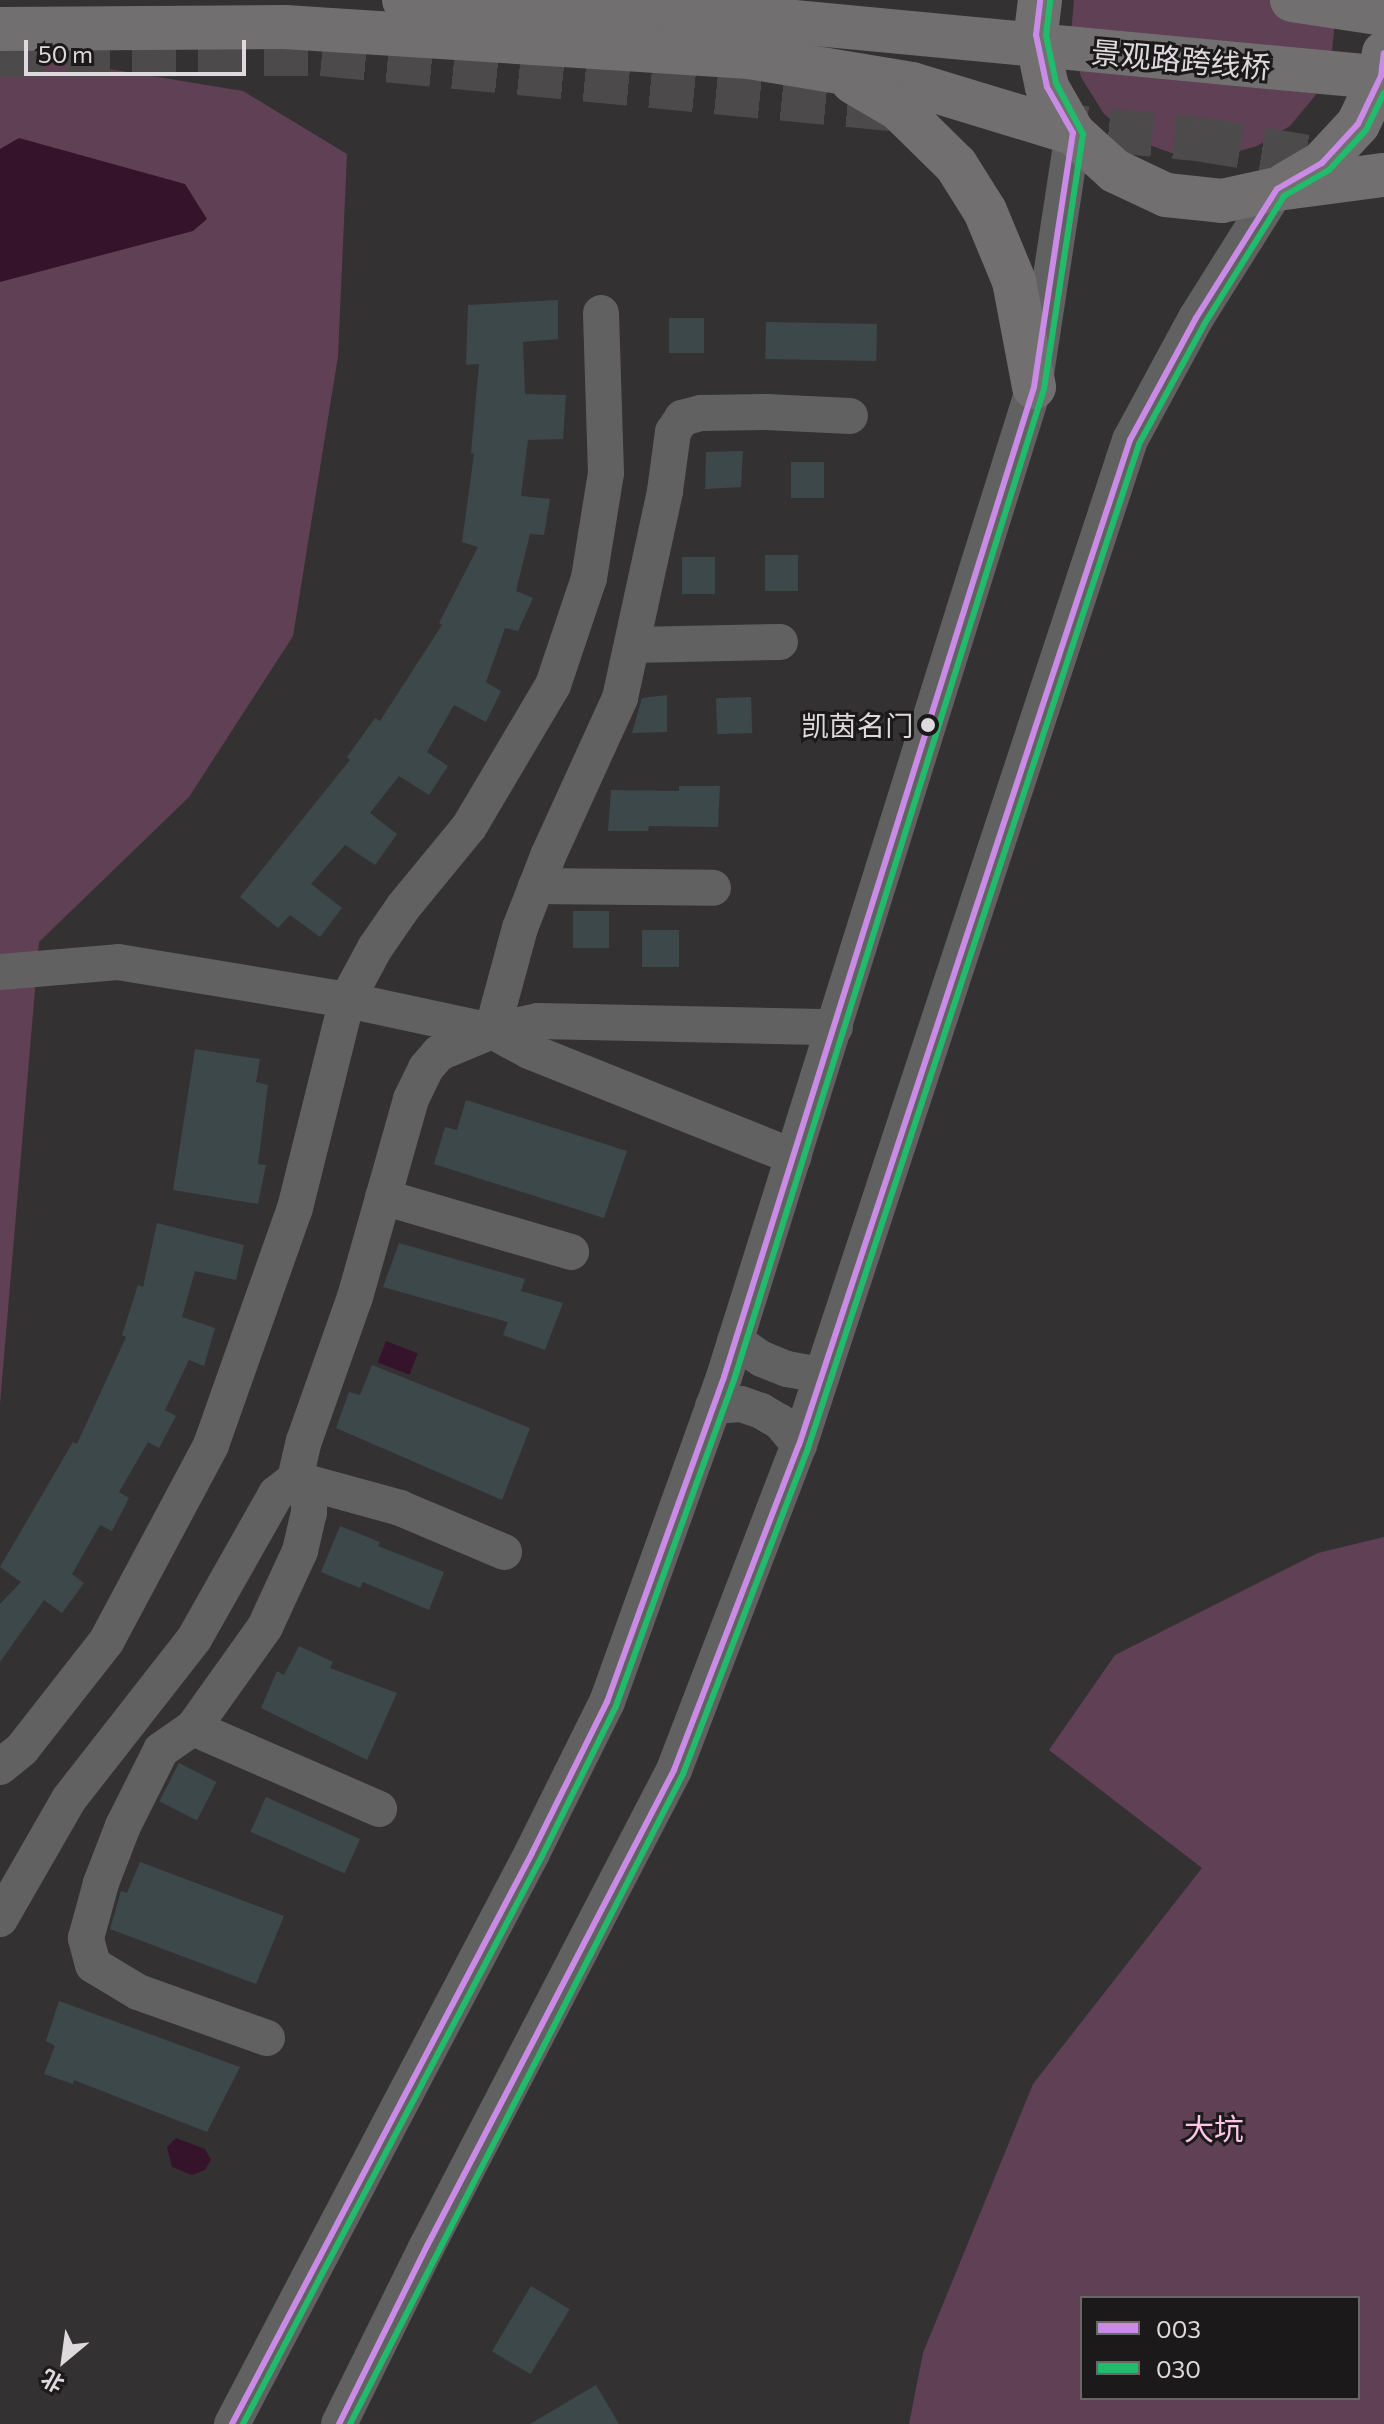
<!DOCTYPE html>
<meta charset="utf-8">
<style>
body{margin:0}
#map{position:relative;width:1384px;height:2424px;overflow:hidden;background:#343133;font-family:Commissioner,"Noto Sans SC",sans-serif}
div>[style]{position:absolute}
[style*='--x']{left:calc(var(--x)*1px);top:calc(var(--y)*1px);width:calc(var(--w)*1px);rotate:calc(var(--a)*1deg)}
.green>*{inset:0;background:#604055}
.water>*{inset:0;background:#35142b;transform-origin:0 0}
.building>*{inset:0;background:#3d484b;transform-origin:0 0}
.highway-tunnel>*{height:44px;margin-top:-22px;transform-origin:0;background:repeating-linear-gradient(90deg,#4d4a4c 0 44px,transparent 0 66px)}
.minor>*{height:36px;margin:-18px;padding:0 18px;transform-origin:18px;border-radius:18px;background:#626162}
.highway>*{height:44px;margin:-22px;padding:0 22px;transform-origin:22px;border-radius:22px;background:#716f70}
.highway-bridge>*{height:44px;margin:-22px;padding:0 22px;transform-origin:22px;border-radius:22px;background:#716f70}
.bus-1>*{height:6px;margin:-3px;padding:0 3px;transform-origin:3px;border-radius:3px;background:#ca8be6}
.bus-2>*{height:6px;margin:-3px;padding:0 3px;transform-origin:3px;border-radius:3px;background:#20bc6c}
.dots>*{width:22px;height:22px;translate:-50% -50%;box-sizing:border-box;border:4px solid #1b191a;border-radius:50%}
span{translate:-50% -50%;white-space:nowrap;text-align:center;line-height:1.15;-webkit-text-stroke:6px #1b191a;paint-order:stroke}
.bus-label{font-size:28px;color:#ddd9dc}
.right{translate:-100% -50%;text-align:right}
.street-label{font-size:30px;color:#ddd9dc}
.park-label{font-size:30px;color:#ffc6ea}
.legend{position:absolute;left:1080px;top:2296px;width:280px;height:104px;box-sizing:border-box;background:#1b191a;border:2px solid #696668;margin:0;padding:10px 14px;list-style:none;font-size:24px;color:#ddd9dc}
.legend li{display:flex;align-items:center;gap:16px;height:40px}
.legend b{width:40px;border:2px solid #696668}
.north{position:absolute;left:24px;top:2320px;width:80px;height:80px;-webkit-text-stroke:6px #1b191a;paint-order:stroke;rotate:209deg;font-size:22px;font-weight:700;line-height:32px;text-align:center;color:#ddd9dc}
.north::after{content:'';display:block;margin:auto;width:28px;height:36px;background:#ddd9dc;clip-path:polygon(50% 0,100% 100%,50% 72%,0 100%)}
.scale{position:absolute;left:24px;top:40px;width:222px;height:36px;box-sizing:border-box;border:4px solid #ddd9dc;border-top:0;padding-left:10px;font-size:24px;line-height:28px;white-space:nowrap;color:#ddd9dc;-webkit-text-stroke:6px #1b191a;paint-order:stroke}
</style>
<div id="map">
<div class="green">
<i style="clip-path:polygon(1074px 0,1331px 0,1335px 22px,1331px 61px,1315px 96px,1290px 126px,1257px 146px,1219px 157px,1180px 156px,1138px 141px,1104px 114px,1081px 77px,1071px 34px)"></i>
<i style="clip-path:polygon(60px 61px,243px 91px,347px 154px,338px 356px,293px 636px,189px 797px,39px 942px,0 1404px,0 67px)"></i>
<i style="clip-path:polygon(evenodd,1384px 1537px,1384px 2424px,909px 2424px,923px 2353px,1033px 2084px,1202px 1868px,1049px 1750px,1115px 1655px,1318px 1553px,1384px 1537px,1082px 2298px,1358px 2298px,1358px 2398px,1082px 2398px,1082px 2298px)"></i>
</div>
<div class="water">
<i style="clip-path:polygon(19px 138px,185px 184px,207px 219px,193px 231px,0 282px,0 149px)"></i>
<i style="left:386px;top:1341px;width:34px;height:23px;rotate:21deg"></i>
<i style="clip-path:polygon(176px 2138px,205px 2149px,211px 2160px,205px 2170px,192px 2175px,172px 2167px,167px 2147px)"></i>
</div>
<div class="building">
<i style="clip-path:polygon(558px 300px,558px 339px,523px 342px,525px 394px,566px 395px,563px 439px,528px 440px,521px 496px,550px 499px,544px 535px,530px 534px,516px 591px,533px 598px,518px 631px,505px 628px,486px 682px,501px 691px,486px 722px,454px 705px,427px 752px,448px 766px,429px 795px,399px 776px,370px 813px,397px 834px,375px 865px,345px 845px,311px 884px,342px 908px,320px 937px,290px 915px,278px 928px,240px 897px,350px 760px,347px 757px,375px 718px,380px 721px,442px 625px,439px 623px,478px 547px,462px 542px,474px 454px,471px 453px,479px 364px,466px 365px,468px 305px)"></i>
<i style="left:669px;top:318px;width:35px;height:35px"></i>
<i style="left:766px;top:322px;width:111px;height:37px;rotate:1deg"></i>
<i style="clip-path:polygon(743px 451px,741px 487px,705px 489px,706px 452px)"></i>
<i style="left:791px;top:462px;width:33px;height:36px"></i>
<i style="left:765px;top:555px;width:33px;height:36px"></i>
<i style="left:682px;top:557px;width:33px;height:37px"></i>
<i style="clip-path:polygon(667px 695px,667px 732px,632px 733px,642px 698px)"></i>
<i style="left:751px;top:697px;width:36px;height:35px;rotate:88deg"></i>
<i style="clip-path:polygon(679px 786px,720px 786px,718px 827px,649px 826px,648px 831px,608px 831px,611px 790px,679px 791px)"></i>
<i style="left:609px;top:911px;width:37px;height:36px;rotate:90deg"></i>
<i style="left:679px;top:930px;width:37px;height:37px;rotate:90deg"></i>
<i style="clip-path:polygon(195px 1049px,260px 1059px,256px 1082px,268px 1085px,258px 1164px,266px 1165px,258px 1204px,173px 1190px)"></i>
<i style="clip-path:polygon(466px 1100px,627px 1151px,604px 1218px,434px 1164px,445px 1127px,457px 1130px)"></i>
<i style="clip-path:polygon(157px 1223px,244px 1245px,236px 1280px,195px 1271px,182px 1317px,215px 1328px,204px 1366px,189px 1360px,165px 1410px,176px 1416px,159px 1448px,148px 1442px,119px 1492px,129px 1498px,112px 1531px,100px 1525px,72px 1574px,84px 1583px,62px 1613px,44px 1600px,0 1662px,0 1604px,21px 1582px,0 1567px,73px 1442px,77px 1444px,126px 1337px,122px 1335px,138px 1285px,143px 1287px)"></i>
<i style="clip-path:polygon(399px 1243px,525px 1279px,521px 1291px,563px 1303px,545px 1350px,503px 1335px,508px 1322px,383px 1287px)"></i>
<i style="clip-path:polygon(372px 1365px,530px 1428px,502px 1500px,336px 1428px,349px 1392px,360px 1395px)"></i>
<i style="clip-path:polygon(340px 1526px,380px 1542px,378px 1546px,444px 1572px,429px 1610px,363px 1582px,360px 1588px,321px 1572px)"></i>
<i style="clip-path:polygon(299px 1646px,333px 1662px,330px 1668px,397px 1693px,367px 1760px,261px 1708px,277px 1671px,284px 1675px)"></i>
<i style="left:179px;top:1763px;width:42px;height:43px;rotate:27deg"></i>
<i style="left:266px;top:1797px;width:103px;height:38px;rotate:24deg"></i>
<i style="clip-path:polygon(140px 1862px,284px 1916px,256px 1984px,110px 1929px,121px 1891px,127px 1893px)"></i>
<i style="clip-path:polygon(59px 2001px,240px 2067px,207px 2132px,74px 2080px,73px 2084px,44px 2074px,55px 2046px,46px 2041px)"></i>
<i style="left:531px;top:2286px;width:45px;height:76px;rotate:31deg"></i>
<i style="clip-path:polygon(596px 2385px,619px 2424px,530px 2424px)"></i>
</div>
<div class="highway-tunnel">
<i style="--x:0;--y:55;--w:322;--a:-0.2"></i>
<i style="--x:322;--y:54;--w:592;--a:5.53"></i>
<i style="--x:1043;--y:124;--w:155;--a:5.6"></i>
<i style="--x:1197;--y:139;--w:156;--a:9.2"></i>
</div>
<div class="minor">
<i style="--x:632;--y:645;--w:148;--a:-1.2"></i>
<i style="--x:536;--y:886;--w:177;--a:0.6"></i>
<i style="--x:0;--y:972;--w:118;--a:-4.8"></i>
<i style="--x:118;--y:962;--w:232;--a:9.4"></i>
<i style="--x:347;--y:1000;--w:148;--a:12.1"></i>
<i style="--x:492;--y:1031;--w:42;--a:28.4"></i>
<i style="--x:529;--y:1051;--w:285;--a:21.8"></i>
<i style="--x:492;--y:1031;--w:107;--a:-74.8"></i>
<i style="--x:520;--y:928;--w:77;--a:-68.7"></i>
<i style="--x:548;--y:856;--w:174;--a:-65.5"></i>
<i style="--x:620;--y:698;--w:212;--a:-77.7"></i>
<i style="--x:665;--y:491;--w:60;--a:-82.3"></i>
<i style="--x:673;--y:432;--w:17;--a:-57"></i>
<i style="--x:682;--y:418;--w:20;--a:-15"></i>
<i style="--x:701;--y:413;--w:65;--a:-0.9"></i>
<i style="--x:766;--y:412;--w:84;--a:2.7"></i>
<i style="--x:383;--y:1197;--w:196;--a:16.3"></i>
<i style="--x:735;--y:1341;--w:32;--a:34"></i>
<i style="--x:762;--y:1359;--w:27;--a:22"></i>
<i style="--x:787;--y:1369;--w:34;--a:10"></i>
<i style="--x:713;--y:1406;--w:28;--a:-4"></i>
<i style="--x:741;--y:1404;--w:21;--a:19"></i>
<i style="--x:761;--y:1411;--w:22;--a:30"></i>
<i style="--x:780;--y:1422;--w:30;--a:50"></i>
<i style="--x:295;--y:1479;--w:109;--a:15.4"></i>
<i style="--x:400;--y:1508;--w:113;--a:22.9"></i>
<i style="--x:193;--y:1728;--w:203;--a:23.5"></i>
<i style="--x:0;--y:1767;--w:28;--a:-39"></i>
<i style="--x:22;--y:1749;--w:136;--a:-51.9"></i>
<i style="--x:106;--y:1642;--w:223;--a:-61.9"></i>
<i style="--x:211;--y:1445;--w:251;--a:-70.5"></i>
<i style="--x:295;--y:1208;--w:214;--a:-76"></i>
<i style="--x:347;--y:1000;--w:59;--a:-61.7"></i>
<i style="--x:375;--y:948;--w:51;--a:-55.4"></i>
<i style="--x:404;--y:906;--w:102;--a:-50.6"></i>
<i style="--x:469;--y:827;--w:165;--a:-59.4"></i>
<i style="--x:553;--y:685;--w:113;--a:-71.4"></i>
<i style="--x:589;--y:578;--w:106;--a:-80.8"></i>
<i style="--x:606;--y:473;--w:160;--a:-91.8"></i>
<i style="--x:0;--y:1919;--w:138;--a:-60.1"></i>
<i style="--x:69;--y:1799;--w:203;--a:-52"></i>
<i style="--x:194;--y:1639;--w:167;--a:-60.5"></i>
<i style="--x:276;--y:1494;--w:24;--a:-38"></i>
<i style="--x:295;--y:1479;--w:39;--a:-77"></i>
<i style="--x:304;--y:1441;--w:153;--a:-70.5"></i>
<i style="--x:355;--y:1297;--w:206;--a:-74.2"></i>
<i style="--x:411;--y:1099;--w:34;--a:-64"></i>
<i style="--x:426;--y:1068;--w:20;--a:-49"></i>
<i style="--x:439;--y:1053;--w:57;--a:-22.5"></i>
<i style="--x:492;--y:1031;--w:47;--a:-12.3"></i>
<i style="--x:538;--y:1021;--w:297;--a:1.2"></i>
<i style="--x:267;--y:2038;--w:137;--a:-160.4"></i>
<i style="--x:138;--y:1992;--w:52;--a:-149"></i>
<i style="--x:93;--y:1965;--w:28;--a:-105"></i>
<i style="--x:86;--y:1938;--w:57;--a:-74.7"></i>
<i style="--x:101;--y:1883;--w:61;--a:-68.9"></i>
<i style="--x:123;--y:1826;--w:85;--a:-63.4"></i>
<i style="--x:161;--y:1750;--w:39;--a:-35"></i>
<i style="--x:193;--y:1728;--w:124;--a:-54.5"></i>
<i style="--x:265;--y:1627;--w:84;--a:-65.3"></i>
<i style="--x:300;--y:1551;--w:39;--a:-77"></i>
<i style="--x:309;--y:1513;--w:14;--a:-90"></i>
<i style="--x:309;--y:1499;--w:24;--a:-125"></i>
<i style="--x:232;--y:2424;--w:645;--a:-62.28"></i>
<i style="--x:532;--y:1853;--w:169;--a:-63.6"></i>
<i style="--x:607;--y:1702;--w:345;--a:-70.2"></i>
<i style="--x:724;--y:1377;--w:1037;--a:-72.61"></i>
<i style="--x:1034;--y:387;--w:257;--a:-81.3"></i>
<i style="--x:339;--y:2424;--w:199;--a:-63.7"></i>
<i style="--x:427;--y:2246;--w:536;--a:-62.57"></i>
<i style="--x:674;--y:1770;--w:348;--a:-69"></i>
<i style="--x:799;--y:1445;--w:1058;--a:-71.77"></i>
<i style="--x:1130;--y:440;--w:139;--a:-61.6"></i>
<i style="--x:1196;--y:318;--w:152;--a:-57.9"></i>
</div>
<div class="highway">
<i style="--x:1040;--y:0;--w:35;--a:97"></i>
<i style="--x:1036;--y:35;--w:53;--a:78.1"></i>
<i style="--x:1047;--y:87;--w:53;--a:60.5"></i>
<i style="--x:1073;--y:133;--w:57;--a:42.1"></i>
<i style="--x:1115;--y:171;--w:56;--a:25.2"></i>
<i style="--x:1166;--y:195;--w:56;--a:6.1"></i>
<i style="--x:1222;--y:201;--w:56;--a:-12.3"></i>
<i style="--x:1277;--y:189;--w:108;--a:-7.5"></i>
<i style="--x:1292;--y:0;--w:93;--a:8.7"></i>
<i style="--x:0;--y:29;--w:285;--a:-0.4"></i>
<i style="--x:285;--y:27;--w:465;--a:3.7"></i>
<i style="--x:749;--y:57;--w:165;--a:9.4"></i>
<i style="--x:912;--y:84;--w:168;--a:16.9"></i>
<i style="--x:853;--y:82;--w:53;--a:30.4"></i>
<i style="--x:899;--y:109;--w:80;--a:44.5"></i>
<i style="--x:956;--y:165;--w:54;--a:57.8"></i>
<i style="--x:985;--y:211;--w:76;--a:67.5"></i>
<i style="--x:1014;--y:281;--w:108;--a:79.3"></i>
<i style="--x:1286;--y:184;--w:42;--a:-30.3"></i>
<i style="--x:1322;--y:163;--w:53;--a:-47.3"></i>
<i style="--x:1358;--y:124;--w:53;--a:-64.4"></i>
<i style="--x:1381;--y:76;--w:23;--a:-83"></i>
</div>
<div class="highway-bridge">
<i style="--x:404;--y:0;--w:265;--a:2.2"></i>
<i style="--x:669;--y:10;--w:718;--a:5.43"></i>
</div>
<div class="bus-1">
<i style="--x:232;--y:2424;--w:645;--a:-62.28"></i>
<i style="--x:532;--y:1853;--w:169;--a:-63.6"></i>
<i style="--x:607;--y:1702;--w:345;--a:-70.2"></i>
<i style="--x:724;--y:1377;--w:1037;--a:-72.61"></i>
<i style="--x:1034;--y:387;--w:257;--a:-81.3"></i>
<i style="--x:1073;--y:133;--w:53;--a:-119.5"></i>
<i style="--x:1047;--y:87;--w:53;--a:-101.9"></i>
<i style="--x:1036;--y:35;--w:35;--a:-83"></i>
<i style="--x:339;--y:2424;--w:199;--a:-63.7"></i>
<i style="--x:427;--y:2246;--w:536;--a:-62.57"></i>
<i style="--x:674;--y:1770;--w:348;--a:-69"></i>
<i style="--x:799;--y:1445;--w:1058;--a:-71.77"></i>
<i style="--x:1130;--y:440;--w:139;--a:-61.6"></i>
<i style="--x:1196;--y:318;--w:152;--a:-57.9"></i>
<i style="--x:1277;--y:189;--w:52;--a:-30"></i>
<i style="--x:1322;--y:163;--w:53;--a:-47.3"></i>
<i style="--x:1358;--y:124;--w:53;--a:-64.4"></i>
<i style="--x:1381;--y:76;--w:23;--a:-83"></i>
</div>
<div class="bus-2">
<i style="--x:243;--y:2424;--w:640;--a:-62.23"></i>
<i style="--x:541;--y:1858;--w:169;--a:-63.7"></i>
<i style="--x:616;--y:1706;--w:347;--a:-70.1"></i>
<i style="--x:734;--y:1380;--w:1038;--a:-72.63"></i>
<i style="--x:1044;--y:389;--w:258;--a:-81.3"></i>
<i style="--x:1083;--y:134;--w:58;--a:-117.9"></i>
<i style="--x:1056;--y:83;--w:49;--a:-101.8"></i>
<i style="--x:1046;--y:35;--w:34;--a:-83"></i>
<i style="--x:350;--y:2424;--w:730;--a:-62.87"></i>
<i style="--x:683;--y:1774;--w:349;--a:-69"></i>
<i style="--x:808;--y:1448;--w:1057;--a:-71.75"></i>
<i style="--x:1139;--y:444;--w:138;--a:-61.4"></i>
<i style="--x:1205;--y:323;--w:150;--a:-58.1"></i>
<i style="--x:1284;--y:196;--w:52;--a:-30"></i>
<i style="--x:1329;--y:170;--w:54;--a:-47.2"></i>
<i style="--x:1366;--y:130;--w:41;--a:-64.1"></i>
</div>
<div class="dots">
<i style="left:928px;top:725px;background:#ddd9dc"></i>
</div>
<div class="bus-label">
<span class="right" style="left:913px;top:725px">凯茵名门</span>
</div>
<div class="street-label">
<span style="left:1181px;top:59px;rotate:5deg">景观路跨线桥</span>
</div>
<div class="park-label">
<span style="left:1214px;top:2128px">大坑</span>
</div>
<ul class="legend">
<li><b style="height:10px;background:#ca8be6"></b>003</li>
<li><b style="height:10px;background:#20bc6c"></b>030</li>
</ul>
<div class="north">北</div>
<div class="scale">50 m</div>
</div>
